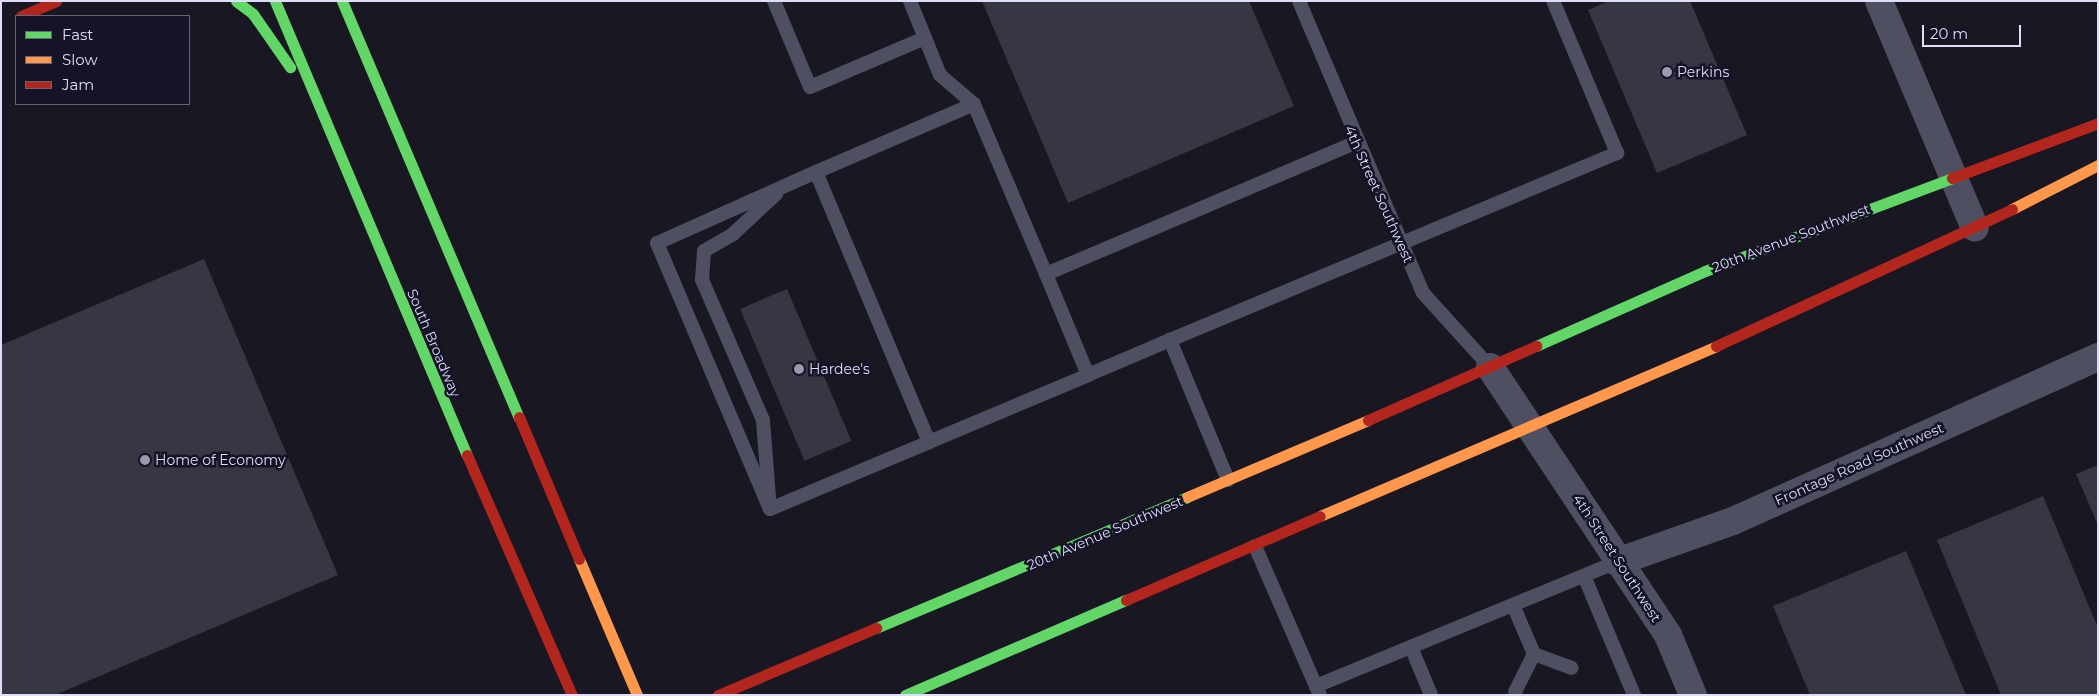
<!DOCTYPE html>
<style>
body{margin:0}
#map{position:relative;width:2099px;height:696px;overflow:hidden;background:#181722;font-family:Montserrat,sans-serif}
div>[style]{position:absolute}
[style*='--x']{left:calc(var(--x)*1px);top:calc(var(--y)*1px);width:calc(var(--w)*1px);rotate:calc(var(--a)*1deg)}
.building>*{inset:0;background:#373643;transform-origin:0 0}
.lane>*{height:14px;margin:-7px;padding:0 7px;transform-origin:7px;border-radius:7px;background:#4e4f61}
.street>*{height:28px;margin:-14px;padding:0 14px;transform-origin:14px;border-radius:14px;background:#4e4f61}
.fast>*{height:11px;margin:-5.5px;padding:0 5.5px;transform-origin:5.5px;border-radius:5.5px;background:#63d668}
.slow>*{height:11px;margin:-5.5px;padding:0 5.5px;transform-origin:5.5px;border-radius:5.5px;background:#ff974d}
.jam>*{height:11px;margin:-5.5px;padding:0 5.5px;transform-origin:5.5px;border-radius:5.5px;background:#b3261e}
.dots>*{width:14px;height:14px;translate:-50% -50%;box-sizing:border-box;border:2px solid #151326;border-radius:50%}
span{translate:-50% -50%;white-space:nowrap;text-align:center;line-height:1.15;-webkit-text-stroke:5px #151326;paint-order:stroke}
.poi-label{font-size:14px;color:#deddfb}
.left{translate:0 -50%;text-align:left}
.street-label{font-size:14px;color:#deddfb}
.frame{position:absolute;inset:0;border:2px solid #deddfb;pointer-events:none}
.legend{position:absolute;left:15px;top:15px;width:175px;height:90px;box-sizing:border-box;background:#151326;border:1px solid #65647b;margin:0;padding:6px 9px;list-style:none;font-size:15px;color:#deddfb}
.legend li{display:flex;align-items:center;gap:10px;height:25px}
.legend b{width:25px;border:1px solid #65647b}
.scale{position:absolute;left:1922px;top:25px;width:99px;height:22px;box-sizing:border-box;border:2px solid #deddfb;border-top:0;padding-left:6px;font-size:15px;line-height:18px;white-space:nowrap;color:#deddfb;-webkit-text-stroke:4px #151326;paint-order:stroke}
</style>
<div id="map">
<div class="building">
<i style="clip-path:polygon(982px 1px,1249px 1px,1294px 106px,1068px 203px)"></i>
<i style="clip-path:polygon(1609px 1px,1690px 1px,1747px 135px,1657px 173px,1588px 10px)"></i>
<i style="clip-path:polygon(204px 259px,338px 575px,55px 695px,1px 695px,1px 345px)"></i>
<i style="left:787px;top:289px;width:165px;height:51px;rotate:67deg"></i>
<i style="clip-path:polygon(2098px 465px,2098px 525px,2076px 474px)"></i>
<i style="clip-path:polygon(2043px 496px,2098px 628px,2098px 695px,2001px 695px,1937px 540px)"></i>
<i style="clip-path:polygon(1906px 551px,1966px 695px,1810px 695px,1773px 606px)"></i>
</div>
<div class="lane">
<i style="--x:774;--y:1;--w:93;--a:67.3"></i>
<i style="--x:810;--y:87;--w:125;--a:-23.1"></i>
<i style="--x:910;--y:1;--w:80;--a:67.9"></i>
<i style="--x:940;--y:75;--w:45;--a:40.5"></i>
<i style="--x:1299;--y:1;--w:317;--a:67"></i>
<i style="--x:1423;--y:293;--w:100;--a:47.8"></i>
<i style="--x:816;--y:172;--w:174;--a:155.9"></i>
<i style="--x:657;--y:243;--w:289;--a:67"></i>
<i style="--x:770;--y:509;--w:173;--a:-22.8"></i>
<i style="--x:1046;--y:274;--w:185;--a:-113"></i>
<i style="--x:974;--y:104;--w:172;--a:156.7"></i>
<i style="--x:816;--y:172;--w:293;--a:67.3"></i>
<i style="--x:929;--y:442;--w:173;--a:-22.8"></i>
<i style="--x:1170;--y:340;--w:89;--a:156.9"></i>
<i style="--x:1088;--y:375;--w:109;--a:-112.6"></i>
<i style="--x:1046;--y:274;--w:336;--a:-23"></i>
<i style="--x:1228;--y:480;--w:152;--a:-112.5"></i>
<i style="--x:1170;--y:340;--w:485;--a:-22.7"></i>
<i style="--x:1617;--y:153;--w:165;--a:-112.8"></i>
<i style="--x:769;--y:497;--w:77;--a:-94.5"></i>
<i style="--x:763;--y:420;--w:153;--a:-113.5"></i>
<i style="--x:702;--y:280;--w:29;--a:-86"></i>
<i style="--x:704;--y:251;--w:34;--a:-30"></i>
<i style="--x:733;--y:234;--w:59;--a:-42.9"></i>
<i style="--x:1255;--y:546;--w:153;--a:66.5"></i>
<i style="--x:1584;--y:576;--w:129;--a:67.2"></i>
<i style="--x:1513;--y:605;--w:53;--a:66.8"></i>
<i style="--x:1534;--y:654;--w:42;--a:116.6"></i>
<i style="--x:1411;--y:647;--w:52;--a:67.4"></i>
<i style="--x:1534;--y:654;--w:40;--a:20.2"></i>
<i style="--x:1320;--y:695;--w:10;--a:-114"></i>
<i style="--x:1316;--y:686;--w:326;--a:-22.4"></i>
</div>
<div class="street">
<i style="--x:1879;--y:1;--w:246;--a:67.1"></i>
<i style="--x:1490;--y:367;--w:322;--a:56.4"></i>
<i style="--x:1668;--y:635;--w:65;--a:67.4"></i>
<i style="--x:1617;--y:562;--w:123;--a:-19.5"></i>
<i style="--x:1733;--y:521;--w:400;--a:-24.2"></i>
</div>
<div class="fast">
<i style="--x:236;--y:1;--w:21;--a:37"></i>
<i style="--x:253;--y:14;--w:65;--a:55.1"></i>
<i style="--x:275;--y:1;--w:493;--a:67.1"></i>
<i style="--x:342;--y:1;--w:452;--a:67"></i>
<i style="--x:1536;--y:346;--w:185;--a:-23.9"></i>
<i style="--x:1705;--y:271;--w:264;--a:-20.6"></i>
<i style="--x:876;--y:628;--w:337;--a:-22.8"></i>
<i style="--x:905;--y:695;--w:241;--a:-23.3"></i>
</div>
<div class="slow">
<i style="--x:2012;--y:209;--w:97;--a:-27.1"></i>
<i style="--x:1187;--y:497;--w:197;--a:-23"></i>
<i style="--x:1320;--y:516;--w:431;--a:-23.2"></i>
<i style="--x:579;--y:559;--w:148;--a:66.9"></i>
</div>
<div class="jam">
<i style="--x:21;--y:16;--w:38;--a:-23"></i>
<i style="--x:1952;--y:178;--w:156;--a:-20.6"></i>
<i style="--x:1716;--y:346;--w:326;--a:-24.8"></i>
<i style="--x:519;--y:417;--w:154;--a:67.1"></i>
<i style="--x:1368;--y:420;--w:184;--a:-23.8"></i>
<i style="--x:467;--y:455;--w:262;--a:66.4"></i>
<i style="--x:1126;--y:600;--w:211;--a:-23.4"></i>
<i style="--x:718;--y:695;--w:172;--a:-23"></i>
</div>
<div class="dots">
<i style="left:1667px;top:72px;background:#9998af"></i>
<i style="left:799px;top:369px;background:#9998af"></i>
<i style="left:145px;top:460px;background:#9998af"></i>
</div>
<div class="poi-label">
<span class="left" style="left:1677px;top:72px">Perkins</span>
<span class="left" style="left:809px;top:369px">Hardee's</span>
<span class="left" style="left:155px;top:460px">Home of Economy</span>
</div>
<div class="street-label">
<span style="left:1379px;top:194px;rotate:66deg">4th Street Southwest</span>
<span style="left:1791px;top:238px;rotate:-21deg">20th Avenue Southwest</span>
<span style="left:434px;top:343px;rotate:67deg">South Broadway</span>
<span style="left:1859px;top:464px;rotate:-24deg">Frontage Road Southwest</span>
<span style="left:1105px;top:533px;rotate:-23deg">20th Avenue Southwest</span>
<span style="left:1617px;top:558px;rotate:57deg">4th Street Southwest</span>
</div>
<div class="frame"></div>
<ul class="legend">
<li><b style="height:6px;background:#63d668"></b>Fast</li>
<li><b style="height:6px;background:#ff974d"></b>Slow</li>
<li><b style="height:6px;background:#b3261e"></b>Jam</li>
</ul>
<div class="scale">20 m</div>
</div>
